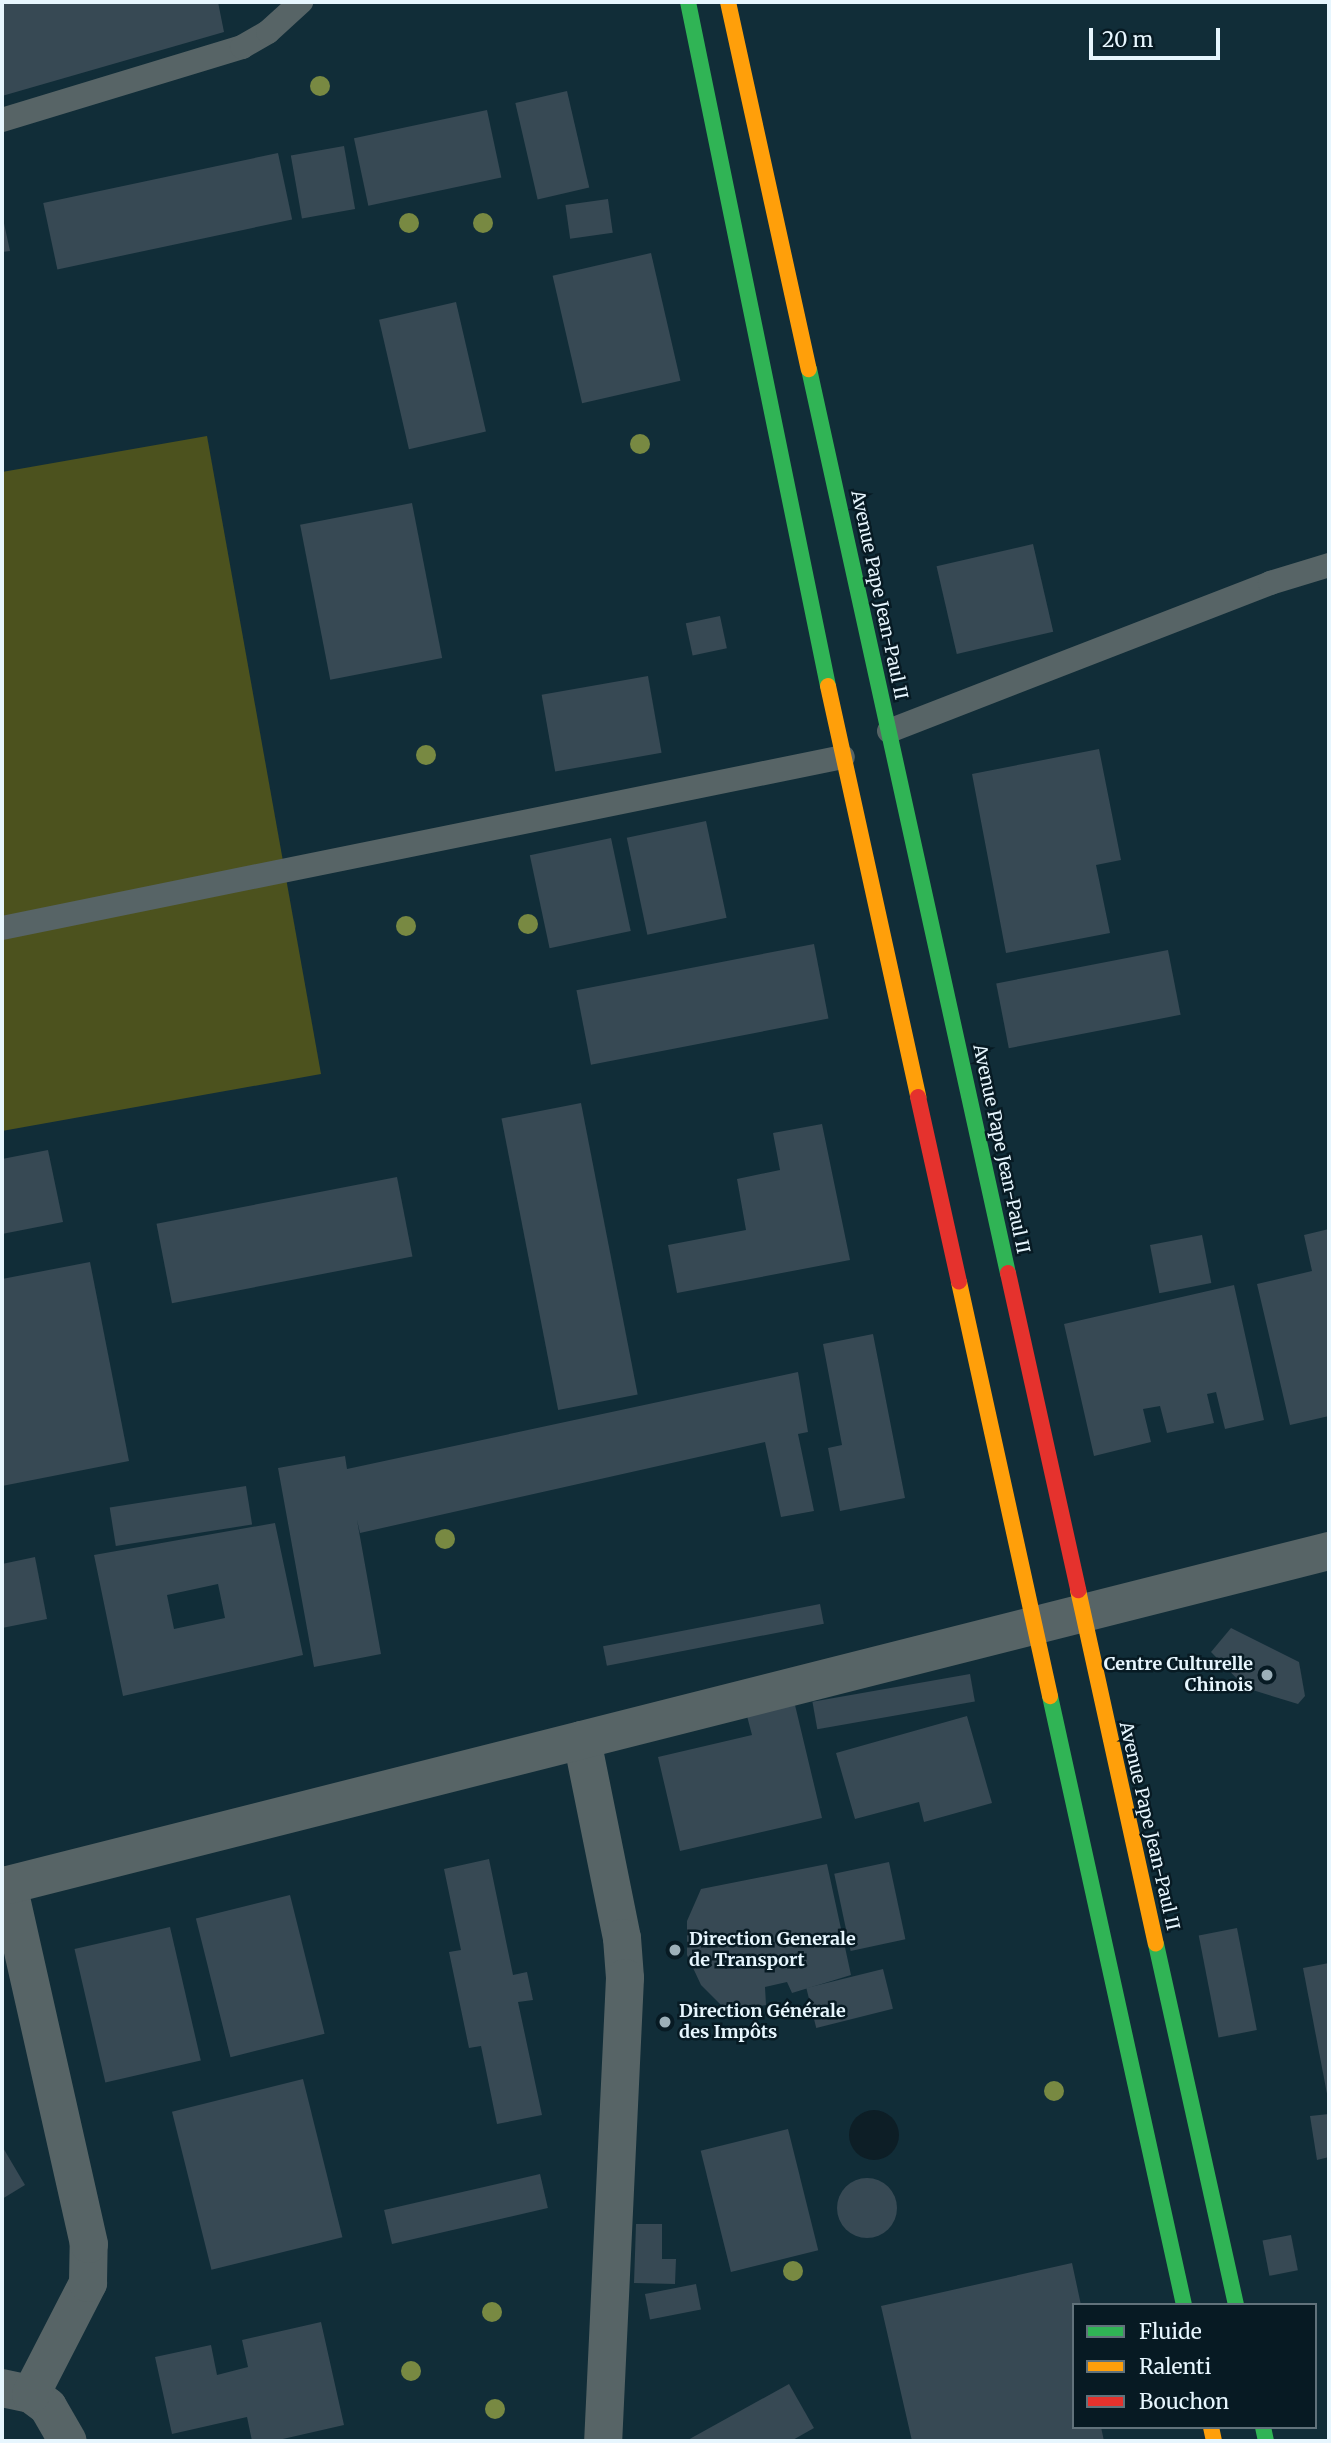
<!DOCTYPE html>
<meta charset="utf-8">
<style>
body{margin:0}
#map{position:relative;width:1331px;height:2443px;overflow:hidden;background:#112d38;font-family:Merriweather,serif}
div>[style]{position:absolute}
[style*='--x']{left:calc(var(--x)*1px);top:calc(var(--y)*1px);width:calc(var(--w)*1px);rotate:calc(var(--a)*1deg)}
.green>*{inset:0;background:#4c521e}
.water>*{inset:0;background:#0d1e26}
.round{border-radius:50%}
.building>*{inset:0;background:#374954;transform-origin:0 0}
.lane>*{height:24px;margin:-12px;padding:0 12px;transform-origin:12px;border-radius:12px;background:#576466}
.street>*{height:38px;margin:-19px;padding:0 19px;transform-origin:19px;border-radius:19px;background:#576466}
.fast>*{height:16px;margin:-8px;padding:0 8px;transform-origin:8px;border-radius:8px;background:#30b455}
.slow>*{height:16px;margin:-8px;padding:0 8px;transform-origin:8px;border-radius:8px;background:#ff9f0a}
.jam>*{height:16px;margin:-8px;padding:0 8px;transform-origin:8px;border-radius:8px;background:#e5322d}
.trees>*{width:20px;height:20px;margin:-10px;border-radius:50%;background:#788942}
.dots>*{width:19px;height:19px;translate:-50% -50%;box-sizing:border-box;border:4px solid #071a23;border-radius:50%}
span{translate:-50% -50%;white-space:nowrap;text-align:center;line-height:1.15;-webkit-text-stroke:5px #071a23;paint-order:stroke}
.street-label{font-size:18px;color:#e7f6fe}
.poi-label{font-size:18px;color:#e7f6fe;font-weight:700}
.right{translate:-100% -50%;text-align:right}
.left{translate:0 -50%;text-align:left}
.frame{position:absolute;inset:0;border:4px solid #e7f6fe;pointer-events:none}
.legend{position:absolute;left:1072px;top:2303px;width:245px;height:126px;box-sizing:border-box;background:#071a23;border:2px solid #61727b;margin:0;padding:9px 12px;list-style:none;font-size:21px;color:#e7f6fe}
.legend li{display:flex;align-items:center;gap:14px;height:35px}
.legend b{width:35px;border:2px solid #61727b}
.scale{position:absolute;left:1089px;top:28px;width:131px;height:32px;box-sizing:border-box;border:4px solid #e7f6fe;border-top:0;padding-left:9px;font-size:21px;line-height:24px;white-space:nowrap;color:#e7f6fe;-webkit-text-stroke:5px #071a23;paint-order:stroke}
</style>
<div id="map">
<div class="green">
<i style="clip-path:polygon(207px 436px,321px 1074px,2px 1131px,2px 472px)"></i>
</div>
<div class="water">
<i class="round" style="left:849px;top:2110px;width:50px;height:50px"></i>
</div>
<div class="building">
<i style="clip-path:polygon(2px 2px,218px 2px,224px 32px,2px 96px)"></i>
<i style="left:567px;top:91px;width:99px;height:53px;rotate:77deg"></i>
<i style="left:487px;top:110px;width:69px;height:136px;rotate:78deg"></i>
<i style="left:344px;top:146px;width:64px;height:54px;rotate:80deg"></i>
<i style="left:278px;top:153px;width:68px;height:240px;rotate:78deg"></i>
<i style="left:608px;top:199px;width:34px;height:43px;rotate:82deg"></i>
<i style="clip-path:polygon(2px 214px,10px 251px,2px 252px)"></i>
<i style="left:651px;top:253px;width:131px;height:101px;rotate:77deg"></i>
<i style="left:456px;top:302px;width:133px;height:79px;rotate:77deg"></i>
<i style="left:412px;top:503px;width:158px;height:114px;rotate:79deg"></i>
<i style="left:1033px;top:544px;width:90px;height:99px;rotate:77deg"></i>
<i style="left:720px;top:616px;width:33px;height:35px;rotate:78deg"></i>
<i style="left:648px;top:676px;width:78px;height:108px;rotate:80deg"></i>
<i style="clip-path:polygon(1099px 749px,1121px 860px,1096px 865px,1110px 933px,1006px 953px,972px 774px)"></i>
<i style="left:706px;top:821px;width:99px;height:81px;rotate:78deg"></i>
<i style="left:611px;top:838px;width:95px;height:83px;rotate:78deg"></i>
<i style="left:814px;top:944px;width:76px;height:242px;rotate:79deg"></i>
<i style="left:1168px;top:950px;width:66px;height:175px;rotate:79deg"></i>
<i style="left:581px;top:1103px;width:297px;height:81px;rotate:79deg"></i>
<i style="clip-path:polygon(822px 1124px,850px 1260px,677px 1293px,668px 1245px,746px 1230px,737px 1179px,780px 1170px,773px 1133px)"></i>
<i style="clip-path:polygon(48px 1150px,63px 1222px,2px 1234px,2px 1159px)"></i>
<i style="left:397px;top:1177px;width:81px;height:245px;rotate:79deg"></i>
<i style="clip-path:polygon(1329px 1229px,1329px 1416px,1290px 1425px,1257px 1284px,1312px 1271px,1304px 1235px)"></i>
<i style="left:1202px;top:1235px;width:49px;height:53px;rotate:79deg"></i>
<i style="clip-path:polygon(90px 1262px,129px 1461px,2px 1486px,2px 1279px)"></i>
<i style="clip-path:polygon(1234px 1285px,1264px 1420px,1225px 1429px,1216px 1392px,1207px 1394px,1214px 1423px,1167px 1433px,1160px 1406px,1143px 1409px,1151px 1442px,1094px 1456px,1064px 1324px)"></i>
<i style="clip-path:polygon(873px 1334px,905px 1498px,840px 1511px,828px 1448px,842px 1445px,823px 1344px)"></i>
<i style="clip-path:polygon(798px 1372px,808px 1432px,798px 1434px,814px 1511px,781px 1517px,765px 1442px,360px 1533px,357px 1520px,381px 1654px,314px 1667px,278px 1468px,345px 1456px,347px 1469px)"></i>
<i style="left:246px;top:1486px;width:39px;height:138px;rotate:81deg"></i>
<i style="clip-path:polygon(evenodd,275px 1523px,303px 1655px,123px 1696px,94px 1555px,275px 1523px,218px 1584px,225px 1618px,174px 1629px,167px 1595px,218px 1584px)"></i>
<i style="clip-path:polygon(35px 1557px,47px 1619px,2px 1628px,2px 1564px)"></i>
<i style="left:820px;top:1604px;width:20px;height:221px;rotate:79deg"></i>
<i style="clip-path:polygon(1231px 1628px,1299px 1662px,1305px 1696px,1298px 1704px,1246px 1688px,1211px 1652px)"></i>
<i style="left:970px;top:1674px;width:28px;height:160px;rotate:80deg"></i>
<i style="clip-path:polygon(795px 1705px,822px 1818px,680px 1851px,658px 1757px,752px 1735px,747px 1716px)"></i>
<i style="clip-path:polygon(967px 1716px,992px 1803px,924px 1822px,919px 1802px,855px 1819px,836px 1753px)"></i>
<i style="clip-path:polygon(489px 1859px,513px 1975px,527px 1972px,533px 2000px,518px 2002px,542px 2115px,497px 2124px,481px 2046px,469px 2048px,449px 1952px,461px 1950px,444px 1869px)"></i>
<i style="left:889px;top:1862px;width:79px;height:56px;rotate:78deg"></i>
<i style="clip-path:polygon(827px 1864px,851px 1975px,792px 1993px,787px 1982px,765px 1987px,766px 2005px,728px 2012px,701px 1985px,687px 1955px,687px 1921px,701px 1889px)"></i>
<i style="left:290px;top:1895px;width:143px;height:97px;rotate:76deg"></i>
<i style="left:170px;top:1927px;width:137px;height:98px;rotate:77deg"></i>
<i style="left:1237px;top:1928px;width:104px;height:39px;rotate:79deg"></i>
<i style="clip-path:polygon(1329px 1963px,1329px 2099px,1328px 2099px,1303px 1968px)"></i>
<i style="left:883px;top:1969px;width:41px;height:79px;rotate:76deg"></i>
<i style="left:303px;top:2079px;width:163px;height:135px;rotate:76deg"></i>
<i style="clip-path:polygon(1329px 2114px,1329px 2157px,1317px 2160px,1310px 2116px)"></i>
<i style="left:788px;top:2129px;width:125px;height:90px;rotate:76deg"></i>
<i style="clip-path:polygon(2px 2146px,25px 2185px,2px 2199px)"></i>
<i style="left:540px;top:2174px;width:35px;height:160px;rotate:77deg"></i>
<i class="round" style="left:837px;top:2178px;width:60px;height:60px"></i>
<i style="clip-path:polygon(636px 2224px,662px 2224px,662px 2259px,676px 2259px,675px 2284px,634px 2283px)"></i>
<i style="left:1291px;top:2235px;width:36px;height:29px;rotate:79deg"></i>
<i style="clip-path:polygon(1072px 2263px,1081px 2305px,1074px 2305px,1074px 2427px,1101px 2427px,1104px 2441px,912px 2441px,881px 2306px)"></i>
<i style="left:696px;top:2284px;width:26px;height:52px;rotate:79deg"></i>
<i style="clip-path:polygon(321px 2322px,344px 2425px,274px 2441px,252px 2441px,247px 2417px,172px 2434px,155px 2357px,211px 2345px,217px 2375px,248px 2367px,242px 2340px)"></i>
<i style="clip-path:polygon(789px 2384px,814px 2428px,791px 2441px,686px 2441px)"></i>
</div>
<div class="lane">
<i style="--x:2;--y:120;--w:251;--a:-16.9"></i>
<i style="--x:242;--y:47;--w:30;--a:-30"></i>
<i style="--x:268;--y:32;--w:45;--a:-42.3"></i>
<i style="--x:889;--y:731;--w:409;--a:-21.2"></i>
<i style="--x:1270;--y:583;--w:62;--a:-17"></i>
<i style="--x:2;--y:928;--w:858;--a:-11.49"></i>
</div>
<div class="street">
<i style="--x:582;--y:1740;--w:202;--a:78.6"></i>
<i style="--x:622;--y:1938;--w:40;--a:85.7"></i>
<i style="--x:625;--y:1978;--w:464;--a:92.7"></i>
<i style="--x:2;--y:2388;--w:30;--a:12"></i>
<i style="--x:31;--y:2394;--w:21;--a:37"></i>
<i style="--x:48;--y:2407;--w:39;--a:60"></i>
<i style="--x:31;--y:2394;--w:125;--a:-62.8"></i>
<i style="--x:88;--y:2283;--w:39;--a:-89"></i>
<i style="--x:89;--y:2244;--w:368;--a:-102.7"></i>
<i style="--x:8;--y:1885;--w:1363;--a:-14.19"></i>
</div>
<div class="fast">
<i style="--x:688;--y:2;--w:698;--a:78.43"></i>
<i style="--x:809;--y:369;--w:926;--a:77.59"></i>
<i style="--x:1050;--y:1696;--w:624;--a:77.59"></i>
<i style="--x:1156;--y:1944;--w:370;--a:77.5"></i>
<i style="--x:1263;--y:2427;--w:14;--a:78"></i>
</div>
<div class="slow">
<i style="--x:728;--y:2;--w:376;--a:77.6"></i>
<i style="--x:828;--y:686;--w:421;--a:77.6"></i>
<i style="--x:959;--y:1282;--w:424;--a:77.6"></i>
<i style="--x:1078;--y:1590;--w:362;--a:77.6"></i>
<i style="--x:1211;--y:2427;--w:14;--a:78"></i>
</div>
<div class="jam">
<i style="--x:918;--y:1097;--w:189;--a:77.5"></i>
<i style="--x:1008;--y:1273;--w:325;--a:77.5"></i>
</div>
<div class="trees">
<i style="left:320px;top:86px"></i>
<i style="left:409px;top:223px"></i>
<i style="left:483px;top:223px"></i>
<i style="left:640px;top:444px"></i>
<i style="left:426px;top:755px"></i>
<i style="left:528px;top:924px"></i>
<i style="left:406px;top:926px"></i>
<i style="left:445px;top:1539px"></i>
<i style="left:1054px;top:2091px"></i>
<i style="left:793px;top:2271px"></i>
<i style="left:492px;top:2312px"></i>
<i style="left:411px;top:2371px"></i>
<i style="left:495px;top:2409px"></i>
</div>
<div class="dots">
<i style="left:1267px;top:1675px;background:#9cb0b9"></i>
<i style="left:675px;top:1950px;background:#9cb0b9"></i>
<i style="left:665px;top:2022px;background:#9cb0b9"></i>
</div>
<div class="street-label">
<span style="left:879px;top:595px;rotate:78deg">Avenue Pape Jean-Paul II</span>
<span style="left:1001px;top:1149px;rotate:78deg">Avenue Pape Jean-Paul II</span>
<span style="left:1149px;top:1826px;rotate:77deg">Avenue Pape Jean-Paul II</span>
</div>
<div class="poi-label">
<span class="right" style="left:1253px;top:1675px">Centre Culturelle<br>Chinois</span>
<span class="left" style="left:689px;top:1950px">Direction Generale<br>de Transport</span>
<span class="left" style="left:679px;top:2022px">Direction Générale<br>des Impôts</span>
</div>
<div class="frame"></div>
<ul class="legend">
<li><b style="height:9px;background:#30b455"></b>Fluide</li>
<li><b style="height:9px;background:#ff9f0a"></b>Ralenti</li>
<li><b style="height:9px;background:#e5322d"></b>Bouchon</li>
</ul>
<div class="scale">20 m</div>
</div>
